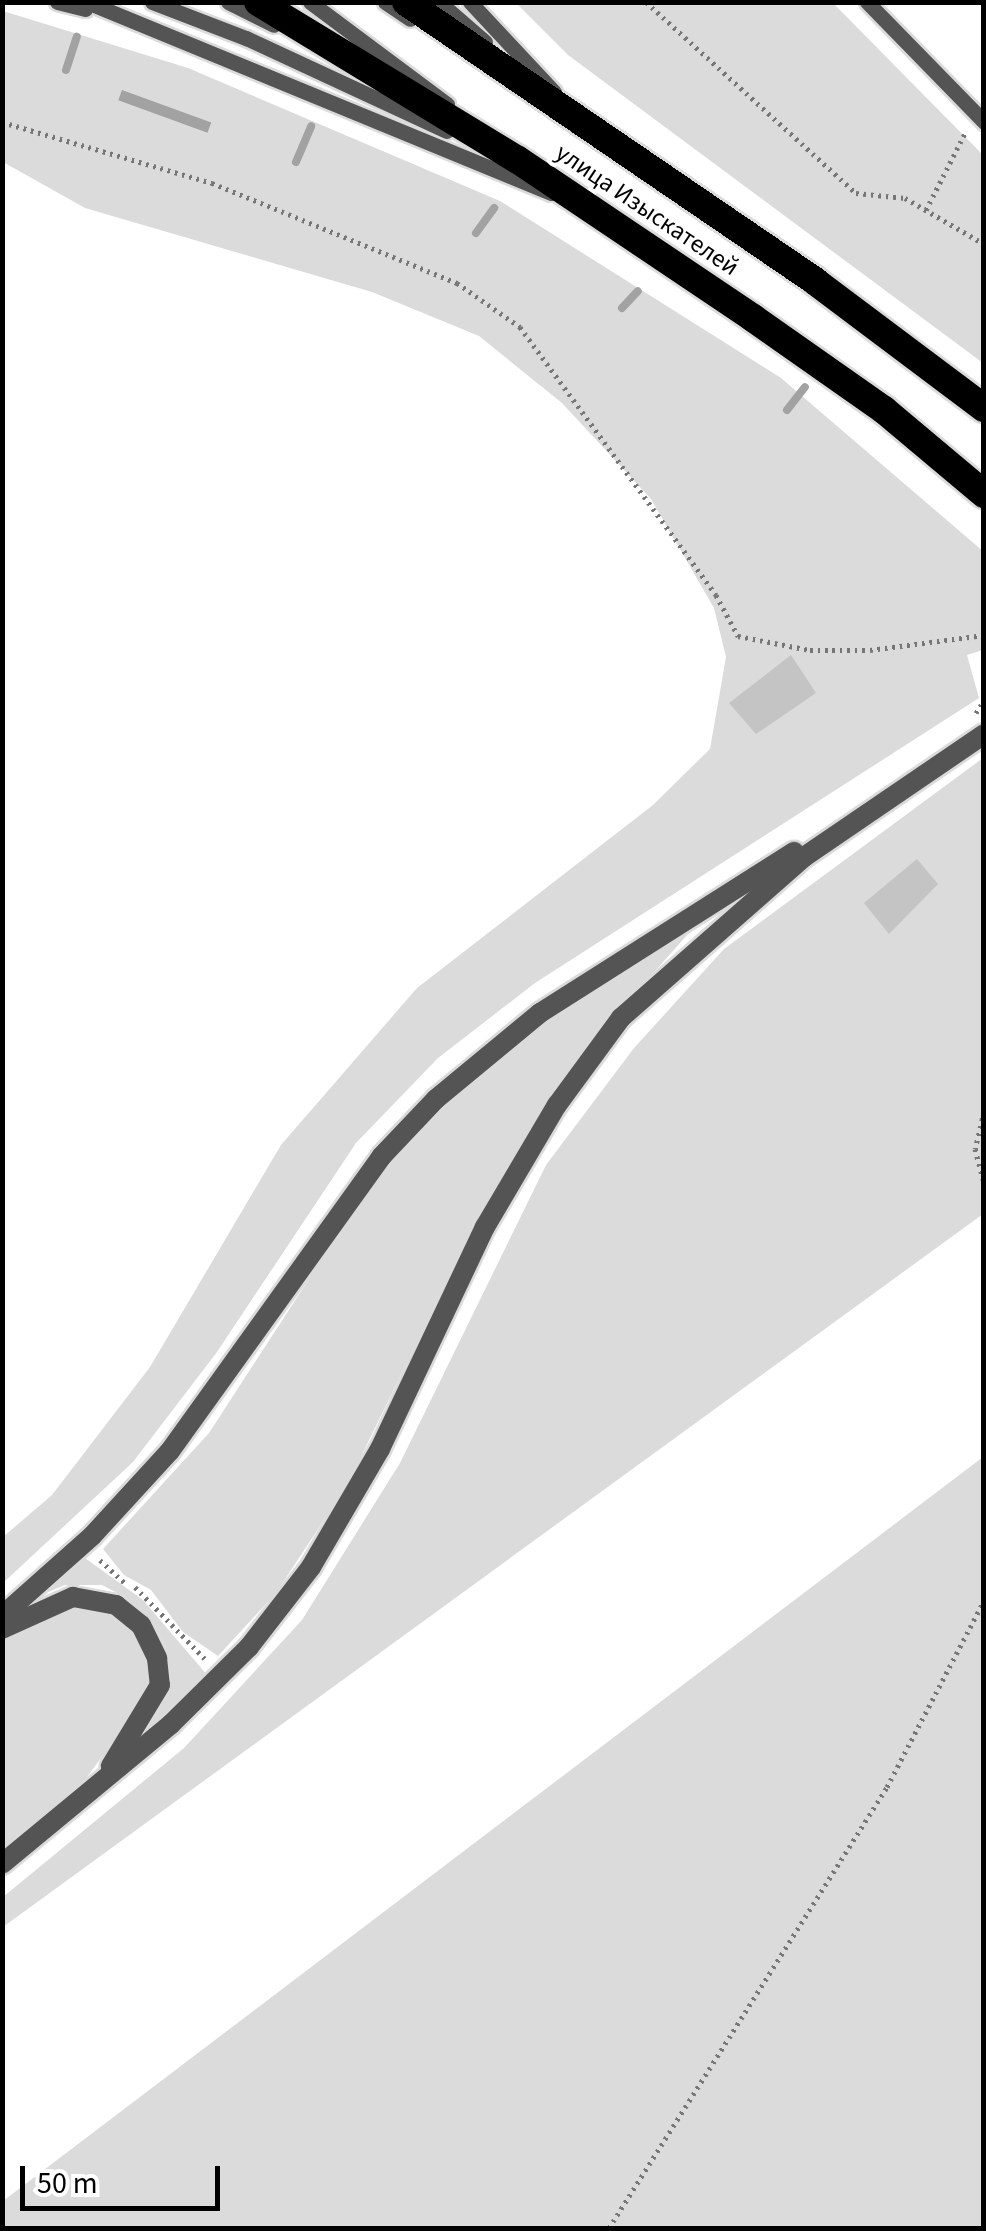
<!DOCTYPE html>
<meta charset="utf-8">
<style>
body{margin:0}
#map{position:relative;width:986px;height:2231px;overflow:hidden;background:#fff;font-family:"Source Sans 3",sans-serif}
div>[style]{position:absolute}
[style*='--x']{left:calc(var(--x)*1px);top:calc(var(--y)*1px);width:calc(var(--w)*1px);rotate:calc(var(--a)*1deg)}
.green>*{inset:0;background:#dbdbdb}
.water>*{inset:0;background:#a2a2a2;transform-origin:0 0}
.stream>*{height:8px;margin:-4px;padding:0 4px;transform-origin:4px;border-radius:4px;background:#a2a2a2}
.building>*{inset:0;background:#c4c4c4}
.path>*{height:5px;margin-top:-2.5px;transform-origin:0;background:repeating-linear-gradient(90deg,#767676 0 2.5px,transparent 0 7.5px)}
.roads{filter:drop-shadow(2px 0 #dbdbdb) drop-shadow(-2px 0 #dbdbdb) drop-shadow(0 2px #dbdbdb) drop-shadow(0 -2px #dbdbdb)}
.service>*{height:15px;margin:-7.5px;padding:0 7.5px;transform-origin:7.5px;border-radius:7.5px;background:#545454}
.tertiary>*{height:20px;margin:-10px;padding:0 10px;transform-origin:10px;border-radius:10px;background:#545454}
.trunk>*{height:28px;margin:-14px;padding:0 14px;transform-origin:14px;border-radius:14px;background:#000}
span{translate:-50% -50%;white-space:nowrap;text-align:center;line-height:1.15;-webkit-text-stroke:8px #fff;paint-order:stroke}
.street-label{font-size:25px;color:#000}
.frame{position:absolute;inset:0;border:5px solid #000;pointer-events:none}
.scale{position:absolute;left:20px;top:2166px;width:200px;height:45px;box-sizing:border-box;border:5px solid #000;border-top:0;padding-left:12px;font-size:30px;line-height:35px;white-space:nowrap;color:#000;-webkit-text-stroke:8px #fff;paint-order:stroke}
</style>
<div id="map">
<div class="green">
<i style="clip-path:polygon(516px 3px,833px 3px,983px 155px,983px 363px,568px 55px)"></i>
<i style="clip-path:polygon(3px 11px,188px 68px,500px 201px,781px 378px,984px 552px,983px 650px,967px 655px,979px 698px,535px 983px,438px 1058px,356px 1143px,217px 1352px,133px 1462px,3px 1583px,3px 1537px,52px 1495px,150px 1367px,281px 1145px,417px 988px,653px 805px,710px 749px,726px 657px,714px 608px,651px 499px,562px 403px,479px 336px,372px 292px,85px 208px,3px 162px)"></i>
<i style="clip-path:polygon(983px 758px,983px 1214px,3px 1927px,3px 1897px,184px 1748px,302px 1620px,400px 1463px,546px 1165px,634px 1048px,724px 949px)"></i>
<i style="clip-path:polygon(696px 925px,593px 1041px,535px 1120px,481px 1212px,347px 1485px,276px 1593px,218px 1656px,183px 1632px,151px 1590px,124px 1575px,103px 1549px,209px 1433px,346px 1222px,410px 1139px,453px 1095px,574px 999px)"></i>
<i style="clip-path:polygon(983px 1457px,983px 2228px,3px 2228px,3px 2201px)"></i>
<i style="clip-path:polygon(85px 1558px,143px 1600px,208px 1676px,145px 1733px,171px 1688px,166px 1647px,154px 1624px,127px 1598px,102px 1585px,65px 1585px,41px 1595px)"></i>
<i style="clip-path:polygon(77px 1608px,118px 1615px,143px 1641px,149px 1691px,75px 1794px,3px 1850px,3px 1641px)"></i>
</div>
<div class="water">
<i style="left:122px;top:90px;width:95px;height:11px;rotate:20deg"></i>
</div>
<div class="stream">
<i style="--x:66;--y:70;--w:35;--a:-72"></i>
<i style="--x:296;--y:162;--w:39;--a:-67"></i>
<i style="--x:476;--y:233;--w:31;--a:-54"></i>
<i style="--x:622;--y:308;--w:23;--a:-47"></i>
<i style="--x:787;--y:410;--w:29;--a:-52"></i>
</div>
<div class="building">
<i style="clip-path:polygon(791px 655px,816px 693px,756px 734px,729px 703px)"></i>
<i style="clip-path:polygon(917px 859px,938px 884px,889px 934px,864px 903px)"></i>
</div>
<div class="path">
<i style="--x:646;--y:2;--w:284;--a:42.3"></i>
<i style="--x:856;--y:193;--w:49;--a:5.8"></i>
<i style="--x:905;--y:198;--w:91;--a:30.2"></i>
<i style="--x:2;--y:122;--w:219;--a:16.2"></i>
<i style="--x:212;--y:183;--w:265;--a:22.2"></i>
<i style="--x:457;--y:283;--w:77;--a:34.9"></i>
<i style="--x:520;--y:327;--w:332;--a:53.8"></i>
<i style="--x:716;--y:595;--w:47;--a:61.8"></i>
<i style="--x:738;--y:636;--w:73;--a:11"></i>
<i style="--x:810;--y:650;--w:60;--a:0"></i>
<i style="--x:870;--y:650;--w:115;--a:-7.5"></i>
<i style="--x:926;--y:210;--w:86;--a:-63.1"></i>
<i style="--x:976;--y:713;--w:15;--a:-58"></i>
<i style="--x:984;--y:1111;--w:39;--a:103"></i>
<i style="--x:975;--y:1149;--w:34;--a:75"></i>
<i style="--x:100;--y:1560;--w:34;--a:43"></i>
<i style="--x:135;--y:1587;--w:103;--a:45.8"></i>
<i style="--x:609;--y:2228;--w:521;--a:-57.77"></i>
<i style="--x:887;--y:1787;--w:210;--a:-62.5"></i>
</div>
<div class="roads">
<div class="service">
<i style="--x:57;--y:2;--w:29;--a:14"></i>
<i style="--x:87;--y:2;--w:502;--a:22.37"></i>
<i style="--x:152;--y:2;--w:101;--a:21"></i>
<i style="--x:246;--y:38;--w:221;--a:24.9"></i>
<i style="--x:228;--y:2;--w:51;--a:26.6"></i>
<i style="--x:310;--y:2;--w:171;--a:36.7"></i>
<i style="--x:385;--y:2;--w:30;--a:34"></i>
<i style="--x:439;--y:2;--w:61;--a:41"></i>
<i style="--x:470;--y:2;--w:123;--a:47"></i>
<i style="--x:867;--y:2;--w:168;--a:45.7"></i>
</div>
<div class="tertiary">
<i style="--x:2;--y:1616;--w:120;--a:-41.6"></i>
<i style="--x:92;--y:1536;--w:115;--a:-47.5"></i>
<i style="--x:170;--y:1451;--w:362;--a:-54.3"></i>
<i style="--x:381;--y:1157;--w:80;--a:-46.5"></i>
<i style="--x:436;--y:1099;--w:135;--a:-39.6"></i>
<i style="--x:540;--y:1013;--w:301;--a:-32.4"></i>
<i style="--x:2;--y:1629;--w:78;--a:-24.3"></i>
<i style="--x:73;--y:1597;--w:44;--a:10.5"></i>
<i style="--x:116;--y:1605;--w:32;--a:39"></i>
<i style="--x:141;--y:1625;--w:37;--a:64"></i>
<i style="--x:157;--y:1658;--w:27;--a:84"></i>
<i style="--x:160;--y:1685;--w:95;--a:121.2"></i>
<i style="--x:2;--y:1864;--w:219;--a:-39.6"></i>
<i style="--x:171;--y:1724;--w:110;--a:-44.6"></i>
<i style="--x:249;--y:1647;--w:101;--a:-52.2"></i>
<i style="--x:311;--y:1567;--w:137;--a:-59.7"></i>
<i style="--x:380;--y:1449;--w:246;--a:-64.7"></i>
<i style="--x:485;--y:1227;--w:142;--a:-59.5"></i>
<i style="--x:557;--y:1105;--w:108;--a:-53.7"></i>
<i style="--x:621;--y:1018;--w:244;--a:-41.3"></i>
<i style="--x:804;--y:857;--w:218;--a:-34.3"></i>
</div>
<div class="trunk">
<i style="--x:258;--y:2;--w:304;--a:31.3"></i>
<i style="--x:518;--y:160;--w:283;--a:33.9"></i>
<i style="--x:753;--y:318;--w:160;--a:35.1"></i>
<i style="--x:884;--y:410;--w:131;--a:40"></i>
<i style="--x:406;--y:2;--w:496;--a:34.3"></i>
<i style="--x:816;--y:282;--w:210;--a:36.9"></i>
</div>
</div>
<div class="street-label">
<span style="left:647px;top:210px;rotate:34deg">улица Изыскателей</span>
</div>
<div class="frame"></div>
<div class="scale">50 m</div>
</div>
